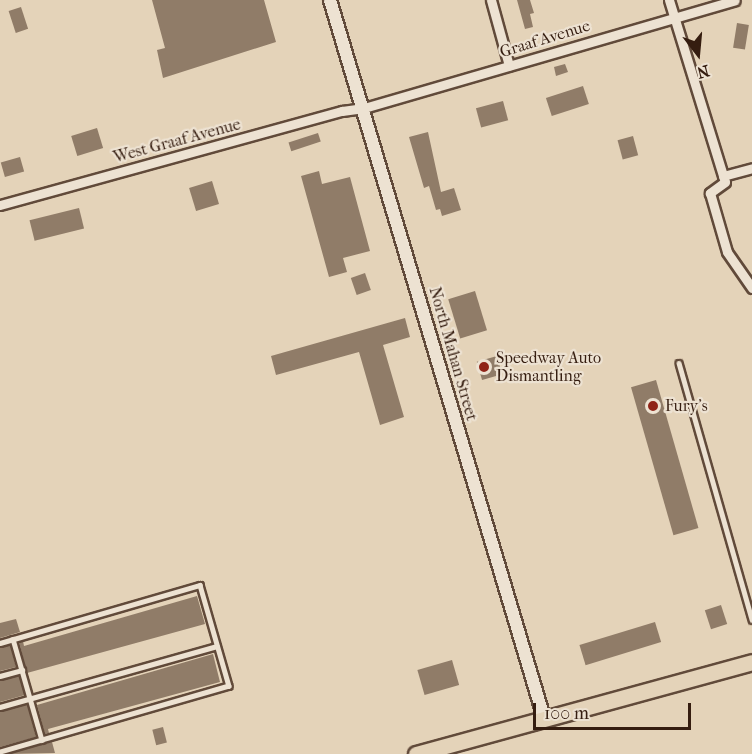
<!DOCTYPE html>
<style>
body{margin:0}
#map{position:relative;width:752px;height:754px;overflow:hidden;background:#e4d3b9;font-family:"IM FELL French Canon",serif}
div>[style]{position:absolute}
[style*='--x']{left:calc(var(--x)*1px);top:calc(var(--y)*1px);width:calc(var(--w)*1px);rotate:calc(var(--a)*1deg)}
.building>*{inset:0;background:#907c68;transform-origin:0 0}
.roads{filter:drop-shadow(2px 0 #614a3a) drop-shadow(-2px 0 #614a3a) drop-shadow(0 2px #614a3a) drop-shadow(0 -2px #614a3a)}
.service>*{height:4.5px;margin:-2.25px;padding:0 2.25px;transform-origin:2.25px;border-radius:2.25px;background:#ede2d2}
.minor>*{height:9px;margin:-4.5px;padding:0 4.5px;transform-origin:4.5px;border-radius:4.5px;background:#ede2d2}
.tertiary>*{height:12px;margin:-6px;padding:0 6px;transform-origin:6px;border-radius:6px;background:#ede2d2}
.primary>*{height:15px;margin:-7.5px;padding:0 7.5px;transform-origin:7.5px;border-radius:7.5px;background:#e4d3b9}
.dots>*{width:16px;height:16px;translate:-50% -50%;box-sizing:border-box;border:3px solid #ede2d2;border-radius:50%}
span{translate:-50% -50%;white-space:nowrap;text-align:center;line-height:1.15;-webkit-text-stroke:4.5px #ede2d2;paint-order:stroke}
.street-label{font-size:16px;color:#351d10}
.poi-label{font-size:16px;color:#351d10}
.left{translate:0 -50%;text-align:left}
.north{position:absolute;left:668px;top:24px;width:60px;height:60px;-webkit-text-stroke:4px #ede2d2;paint-order:stroke;rotate:164deg;font-size:16px;font-weight:700;line-height:24px;text-align:center;color:#351d10}
.north::after{content:'';display:block;margin:auto;width:21px;height:27px;background:#351d10;clip-path:polygon(50% 0,100% 100%,50% 72%,0 100%)}
.scale{position:absolute;left:533px;top:703px;width:158px;height:27px;box-sizing:border-box;border:3px solid #351d10;border-top:0;padding-left:8px;font-size:18px;line-height:21px;white-space:nowrap;color:#351d10;-webkit-text-stroke:4px #ede2d2;paint-order:stroke}
</style>
<div id="map">
<div class="building">
<i style="clip-path:polygon(152px 0,264px 0,276px 42px,163px 78px,157px 50px,165px 48px)"></i>
<i style="clip-path:polygon(517px 0,530px 0,534px 13px,530px 14px,533px 27px,525px 29px)"></i>
<i style="left:21px;top:7px;width:23px;height:13px;rotate:72deg"></i>
<i style="left:737px;top:23px;width:12px;height:25px;rotate:9deg"></i>
<i style="clip-path:polygon(565px 64px,568px 72px,556px 76px,554px 67px)"></i>
<i style="left:583px;top:86px;width:19px;height:39px;rotate:72deg"></i>
<i style="left:503px;top:101px;width:20px;height:28px;rotate:75deg"></i>
<i style="left:97px;top:128px;width:21px;height:27px;rotate:73deg"></i>
<i style="clip-path:polygon(428px 132px,441px 192px,454px 188px,461px 210px,442px 216px,440px 209px,436px 210px,429px 186px,424px 188px,409px 137px)"></i>
<i style="left:318px;top:133px;width:9px;height:31px;rotate:72deg"></i>
<i style="left:633px;top:136px;width:20px;height:16px;rotate:75deg"></i>
<i style="left:20px;top:157px;width:15px;height:20px;rotate:74deg"></i>
<i style="clip-path:polygon(319px 171px,322px 184px,350px 177px,370px 251px,343px 258px,347px 272px,329px 277px,301px 176px)"></i>
<i style="left:212px;top:181px;width:24px;height:24px;rotate:73deg"></i>
<i style="left:79px;top:208px;width:21px;height:51px;rotate:76deg"></i>
<i style="left:365px;top:273px;width:18px;height:15px;rotate:71deg"></i>
<i style="left:475px;top:291px;width:41px;height:28px;rotate:73deg"></i>
<i style="clip-path:polygon(405px 318px,410px 337px,383px 345px,404px 417px,380px 425px,359px 352px,276px 375px,271px 356px)"></i>
<i style="left:497px;top:356px;width:19px;height:21px;rotate:74deg"></i>
<i style="left:656px;top:380px;width:154px;height:26px;rotate:74deg"></i>
<i style="clip-path:polygon(197px 596px,205px 624px,27px 673px,19px 642px,23px 641px,24px 646px)"></i>
<i style="left:721px;top:605px;width:20px;height:17px;rotate:72deg"></i>
<i style="clip-path:polygon(16px 619px,20px 632px,0 638px,0 623px)"></i>
<i style="left:655px;top:622px;width:21px;height:79px;rotate:73deg"></i>
<i style="clip-path:polygon(10px 645px,16px 667px,0 671px,0 647px)"></i>
<i style="clip-path:polygon(213px 654px,220px 682px,48px 729px,49px 733px,45px 734px,37px 705px)"></i>
<i style="left:452px;top:660px;width:26px;height:36px;rotate:74deg"></i>
<i style="clip-path:polygon(19px 676px,25px 695px,0 702px,0 680px)"></i>
<i style="clip-path:polygon(27px 704px,36px 737px,0 747px,0 711px)"></i>
<i style="left:163px;top:727px;width:16px;height:11px;rotate:76deg"></i>
<i style="clip-path:polygon(52px 742px,55px 753px,9px 754px,44px 744px)"></i>
</div>
<div class="roads">
<div class="service">
<i style="--x:679;--y:363;--w:267;--a:74.1"></i>
<i style="--x:13;--y:639;--w:105;--a:74"></i>
<i style="--x:0;--y:643;--w:208;--a:-16.2"></i>
<i style="--x:200;--y:585;--w:105;--a:74"></i>
<i style="--x:229;--y:686;--w:238;--a:163.9"></i>
<i style="--x:0;--y:676;--w:23;--a:-15"></i>
<i style="--x:0;--y:707;--w:225;--a:-15.7"></i>
</div>
<div class="minor">
<i style="--x:491;--y:0;--w:68;--a:74.7"></i>
<i style="--x:669;--y:0;--w:190;--a:72.9"></i>
<i style="--x:725;--y:182;--w:19;--a:144"></i>
<i style="--x:710;--y:193;--w:61;--a:73.9"></i>
<i style="--x:727;--y:252;--w:44;--a:55.2"></i>
<i style="--x:723;--y:176;--w:30;--a:-15"></i>
<i style="--x:0;--y:205;--w:355;--a:-15.4"></i>
<i style="--x:342;--y:111;--w:22;--a:-8"></i>
<i style="--x:364;--y:108;--w:386;--a:-16.2"></i>
</div>
<div class="tertiary">
<i style="--x:330;--y:0;--w:749;--a:73.4"></i>
</div>
<div class="primary">
<i style="--x:416;--y:754;--w:348;--a:-15.3"></i>
</div>
</div>
<div class="dots">
<i style="left:484px;top:367px;background:#8f2418"></i>
<i style="left:653px;top:406px;background:#8f2418"></i>
</div>
<div class="street-label">
<span style="left:545px;top:39px;rotate:-17deg">Graaf Avenue</span>
<span style="left:177px;top:141px;rotate:-15deg">West Graaf Avenue</span>
<span style="left:453px;top:354px;rotate:74deg">North Mahan Street</span>
</div>
<div class="poi-label">
<span class="left" style="left:496px;top:367px">Speedway Auto<br>Dismantling</span>
<span class="left" style="left:665px;top:406px">Fury's</span>
</div>
<div class="north">N</div>
<div class="scale">100 m</div>
</div>
